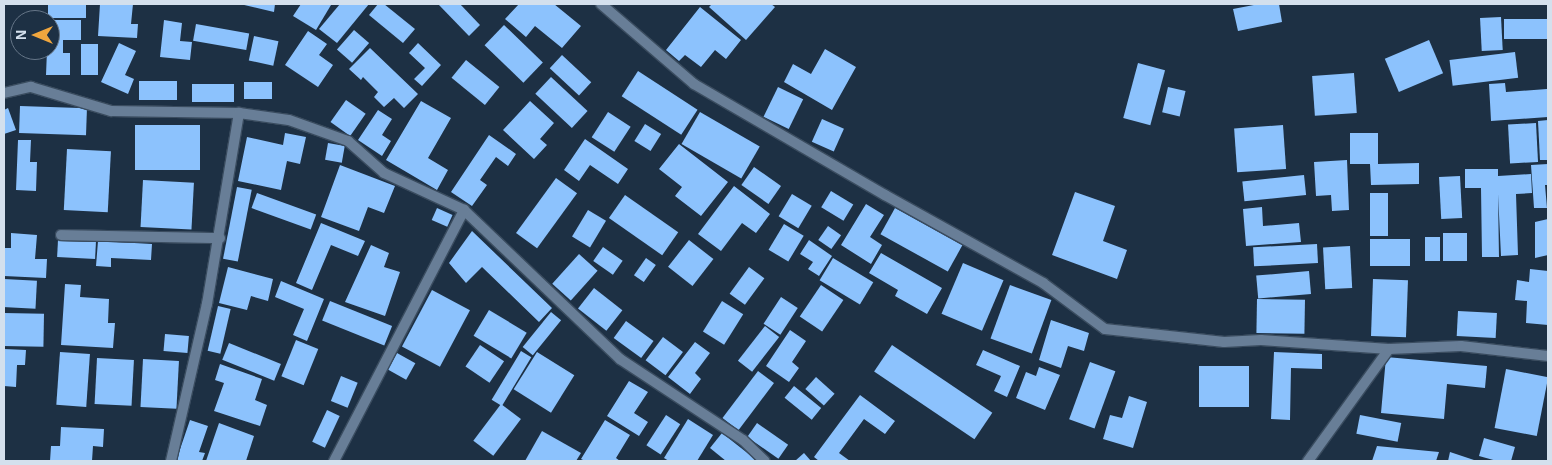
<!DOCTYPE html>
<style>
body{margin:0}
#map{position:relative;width:1552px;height:465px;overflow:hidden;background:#1d3044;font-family:Helvetica,sans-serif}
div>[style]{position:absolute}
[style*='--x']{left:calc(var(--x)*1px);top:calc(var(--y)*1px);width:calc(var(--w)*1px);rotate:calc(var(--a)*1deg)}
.building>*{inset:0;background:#8cc2fd;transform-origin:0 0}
.roads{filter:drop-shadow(1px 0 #3a4c5f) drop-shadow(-1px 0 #3a4c5f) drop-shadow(0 1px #3a4c5f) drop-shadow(0 -1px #3a4c5f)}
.minor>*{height:10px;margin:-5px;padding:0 5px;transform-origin:5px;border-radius:5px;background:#687e97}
span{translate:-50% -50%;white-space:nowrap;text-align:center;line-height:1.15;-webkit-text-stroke:5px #1d3044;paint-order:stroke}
.frame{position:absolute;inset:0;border:5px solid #d4e0ed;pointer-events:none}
.north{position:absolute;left:10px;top:10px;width:50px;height:50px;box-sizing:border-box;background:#1d3044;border:1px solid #667688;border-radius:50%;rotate:270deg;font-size:14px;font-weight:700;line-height:20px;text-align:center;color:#d4e0ed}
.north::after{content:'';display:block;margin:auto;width:18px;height:22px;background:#f0a63e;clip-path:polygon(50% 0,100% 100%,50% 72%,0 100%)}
</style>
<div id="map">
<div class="building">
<i style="left:48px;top:4px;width:38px;height:14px"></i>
<i style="clip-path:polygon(100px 4px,133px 4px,131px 24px,138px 24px,137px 38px,98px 36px)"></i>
<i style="clip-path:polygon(240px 4px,275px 4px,274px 12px)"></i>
<i style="clip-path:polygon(301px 4px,329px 4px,331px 5px,316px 30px,293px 16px)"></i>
<i style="clip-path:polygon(340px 4px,369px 4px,337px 43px,319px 29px)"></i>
<i style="clip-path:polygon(378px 4px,384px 4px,415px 29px,403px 43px,369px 15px)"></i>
<i style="clip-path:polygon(438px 4px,460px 4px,480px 25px,469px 36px)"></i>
<i style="clip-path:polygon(519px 4px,554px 4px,581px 26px,562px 48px,535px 26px,526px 37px,505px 19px)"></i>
<i style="clip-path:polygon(712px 4px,771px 4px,775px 7px,746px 40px,709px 7px)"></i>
<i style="clip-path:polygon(1259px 4px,1279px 4px,1282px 22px,1238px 31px,1233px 9px)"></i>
<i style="clip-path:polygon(700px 7px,741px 40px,726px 59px,715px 50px,701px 67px,685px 55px,679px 61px,666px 50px)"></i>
<i style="left:1501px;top:17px;width:33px;height:21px;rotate:87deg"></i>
<i style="left:1548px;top:19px;width:20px;height:44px;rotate:90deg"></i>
<i style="clip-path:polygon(50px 20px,81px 20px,81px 40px,63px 40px,63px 53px,70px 53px,70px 75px,46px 75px,47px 50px,50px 50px)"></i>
<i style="clip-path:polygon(164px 20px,182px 23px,180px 41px,192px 42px,190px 60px,160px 57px)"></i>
<i style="left:196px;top:24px;width:54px;height:17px;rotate:10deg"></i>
<i style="left:504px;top:25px;width:54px;height:28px;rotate:44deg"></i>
<i style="left:354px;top:30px;width:20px;height:26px;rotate:41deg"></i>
<i style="clip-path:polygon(308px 31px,327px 44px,319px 55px,333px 65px,318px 87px,285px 65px)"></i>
<i style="left:254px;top:36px;width:25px;height:25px;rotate:12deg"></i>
<i style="left:1429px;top:40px;width:36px;height:48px;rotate:67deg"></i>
<i style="clip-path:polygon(119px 43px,136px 51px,125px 75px,134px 79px,128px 94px,101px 82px)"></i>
<i style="clip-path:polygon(418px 43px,441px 65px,422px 86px,414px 79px,425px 68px,409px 53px)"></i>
<i style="left:81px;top:44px;width:17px;height:31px"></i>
<i style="clip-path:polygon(370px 48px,418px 94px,404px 108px,394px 98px,384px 107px,374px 97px,378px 92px,363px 77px,361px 80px,349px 69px)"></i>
<i style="clip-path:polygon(825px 49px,856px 67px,832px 110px,784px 82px,793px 64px,811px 74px)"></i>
<i style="left:1515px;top:52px;width:26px;height:66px;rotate:83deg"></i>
<i style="left:562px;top:55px;width:40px;height:18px;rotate:43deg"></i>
<i style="left:466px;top:60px;width:43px;height:23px;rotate:39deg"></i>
<i style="left:1138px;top:63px;width:28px;height:57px;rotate:15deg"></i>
<i style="left:638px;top:71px;width:71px;height:30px;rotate:33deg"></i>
<i style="left:1354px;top:73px;width:40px;height:42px;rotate:86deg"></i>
<i style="left:551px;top:77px;width:50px;height:23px;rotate:43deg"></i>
<i style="left:139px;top:81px;width:38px;height:19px"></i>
<i style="left:272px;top:82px;width:17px;height:28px;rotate:90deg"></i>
<i style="clip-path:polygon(1505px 83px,1506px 92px,1547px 89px,1548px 117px,1491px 121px,1489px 84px)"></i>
<i style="left:192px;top:84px;width:42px;height:18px"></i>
<i style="left:778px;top:87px;width:28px;height:33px;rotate:26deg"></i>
<i style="left:1168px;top:87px;width:18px;height:26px;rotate:13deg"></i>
<i style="left:346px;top:100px;width:24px;height:27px;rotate:35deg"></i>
<i style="clip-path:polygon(421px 101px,451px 118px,428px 158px,448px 170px,437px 190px,386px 160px)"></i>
<i style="clip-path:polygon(530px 101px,554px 123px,540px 139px,547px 145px,534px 159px,503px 130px)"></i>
<i style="left:20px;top:106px;width:67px;height:27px;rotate:2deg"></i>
<i style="clip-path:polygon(8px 108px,16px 130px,4px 134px,4px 110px)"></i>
<i style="clip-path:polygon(378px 110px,392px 119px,382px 135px,391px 141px,382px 156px,358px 140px)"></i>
<i style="left:608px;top:112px;width:27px;height:30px;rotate:33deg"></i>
<i style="left:700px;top:112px;width:69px;height:37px;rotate:30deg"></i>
<i style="left:822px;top:119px;width:24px;height:25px;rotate:24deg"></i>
<i style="clip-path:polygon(1548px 120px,1548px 160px,1540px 160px,1538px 121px)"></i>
<i style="left:1536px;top:123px;width:39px;height:28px;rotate:87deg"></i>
<i style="left:645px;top:124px;width:19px;height:20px;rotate:32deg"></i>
<i style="left:135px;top:125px;width:65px;height:45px"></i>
<i style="left:1283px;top:125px;width:44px;height:49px;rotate:86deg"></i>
<i style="clip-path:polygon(285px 133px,306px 137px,300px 164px,287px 161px,281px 190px,238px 181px,247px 137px,283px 145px)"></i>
<i style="clip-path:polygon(1350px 133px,1378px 133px,1378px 164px,1419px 163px,1419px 184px,1371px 185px,1370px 164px,1350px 164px)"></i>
<i style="clip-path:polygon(489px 135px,516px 154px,508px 166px,496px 157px,480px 180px,487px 185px,472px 206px,451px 192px)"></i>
<i style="clip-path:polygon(585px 139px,628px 169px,618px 184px,590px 165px,579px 181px,564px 170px)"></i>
<i style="clip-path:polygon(18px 140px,31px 140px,30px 162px,37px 162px,36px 191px,16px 190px)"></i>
<i style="left:328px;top:143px;width:17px;height:17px;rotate:10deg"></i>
<i style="clip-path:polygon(679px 144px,728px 182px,701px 216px,675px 196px,682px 187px,659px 169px)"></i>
<i style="left:67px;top:149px;width:44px;height:61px;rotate:3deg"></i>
<i style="clip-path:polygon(1347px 160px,1349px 210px,1332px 211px,1331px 195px,1316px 196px,1314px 162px)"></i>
<i style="clip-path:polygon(1548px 164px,1548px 185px,1545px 185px,1547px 208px,1534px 208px,1531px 165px)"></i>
<i style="clip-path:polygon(340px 165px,395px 186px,384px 213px,368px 207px,359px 231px,321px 217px)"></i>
<i style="left:754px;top:167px;width:33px;height:22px;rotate:35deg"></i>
<i style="clip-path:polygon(1465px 169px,1498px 169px,1498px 176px,1531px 174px,1532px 193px,1516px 194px,1518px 255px,1501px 256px,1498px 194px,1499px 257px,1482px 257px,1481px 188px,1465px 188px)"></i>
<i style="left:1304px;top:175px;width:20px;height:62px;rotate:84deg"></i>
<i style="left:1460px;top:176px;width:42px;height:21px;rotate:87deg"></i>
<i style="left:556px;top:178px;width:26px;height:68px;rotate:36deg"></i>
<i style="left:143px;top:180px;width:51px;height:47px;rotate:3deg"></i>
<i style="clip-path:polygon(734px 186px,770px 214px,756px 233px,742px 223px,721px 251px,698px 234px)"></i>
<i style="left:237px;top:187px;width:15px;height:73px;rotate:11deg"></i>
<i style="left:831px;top:191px;width:26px;height:19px;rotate:31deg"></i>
<i style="clip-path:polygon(1075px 192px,1115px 206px,1103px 241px,1127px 250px,1117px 279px,1052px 255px)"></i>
<i style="left:257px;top:193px;width:63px;height:16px;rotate:20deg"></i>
<i style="left:1370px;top:193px;width:18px;height:43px"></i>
<i style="left:792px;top:194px;width:23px;height:26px;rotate:31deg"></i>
<i style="left:625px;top:195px;width:65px;height:28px;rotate:35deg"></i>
<i style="clip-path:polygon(866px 204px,884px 215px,870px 237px,882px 245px,871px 264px,841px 245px)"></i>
<i style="clip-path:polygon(1262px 207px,1263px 226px,1299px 223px,1301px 242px,1246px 246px,1243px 209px)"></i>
<i style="left:437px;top:208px;width:17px;height:13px;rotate:24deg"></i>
<i style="left:895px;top:208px;width:77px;height:30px;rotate:29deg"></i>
<i style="left:588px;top:210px;width:21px;height:31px;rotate:31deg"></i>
<i style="clip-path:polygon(1548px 219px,1548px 255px,1535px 258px,1535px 222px)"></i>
<i style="clip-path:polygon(321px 223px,365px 241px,358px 256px,331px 245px,312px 290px,296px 283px)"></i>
<i style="left:784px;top:224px;width:23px;height:30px;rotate:31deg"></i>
<i style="left:828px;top:226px;width:16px;height:17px;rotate:35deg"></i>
<i style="clip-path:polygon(472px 231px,552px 308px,539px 322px,482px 267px,466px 283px,449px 263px)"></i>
<i style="clip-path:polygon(11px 233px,37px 235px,35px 259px,47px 259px,46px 278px,4px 276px,4px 248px,11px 248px)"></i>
<i style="left:1443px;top:233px;width:24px;height:28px"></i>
<i style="left:1425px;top:237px;width:15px;height:24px"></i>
<i style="left:1370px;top:239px;width:40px;height:27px"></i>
<i style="left:58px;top:240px;width:38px;height:17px;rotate:3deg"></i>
<i style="left:689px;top:240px;width:31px;height:34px;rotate:38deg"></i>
<i style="clip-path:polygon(809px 240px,832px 256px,819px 276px,808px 269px,813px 262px,800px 254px)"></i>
<i style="clip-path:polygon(98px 241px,152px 244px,151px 260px,111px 258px,111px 267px,96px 266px)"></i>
<i style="left:1317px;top:244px;width:19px;height:64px;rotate:87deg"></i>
<i style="clip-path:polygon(371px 245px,389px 253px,384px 267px,400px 272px,385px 316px,345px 302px)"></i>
<i style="left:1350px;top:246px;width:42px;height:27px;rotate:87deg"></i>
<i style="left:603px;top:247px;width:24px;height:17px;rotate:35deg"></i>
<i style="clip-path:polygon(881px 253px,942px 288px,927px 314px,895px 296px,898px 290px,869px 273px)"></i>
<i style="left:579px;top:254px;width:25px;height:40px;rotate:42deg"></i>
<i style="left:646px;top:258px;width:12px;height:21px;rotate:35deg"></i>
<i style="left:833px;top:258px;width:47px;height:26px;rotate:31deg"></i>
<i style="left:963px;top:263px;width:44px;height:55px;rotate:23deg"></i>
<i style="clip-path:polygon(228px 267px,273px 279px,268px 301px,251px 296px,247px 310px,219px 303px)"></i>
<i style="left:749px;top:267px;width:19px;height:33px;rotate:36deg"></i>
<i style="clip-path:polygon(1530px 269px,1548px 271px,1548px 325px,1526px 323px,1527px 301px,1515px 300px,1517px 280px,1529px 282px)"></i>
<i style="left:1309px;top:271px;width:23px;height:53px;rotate:85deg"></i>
<i style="left:4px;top:279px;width:33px;height:28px;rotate:3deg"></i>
<i style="left:1373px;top:279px;width:35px;height:57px;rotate:2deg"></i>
<i style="clip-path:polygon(281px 281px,324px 299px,307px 341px,293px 335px,304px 309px,275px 297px)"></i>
<i style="clip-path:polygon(65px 284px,81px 285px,80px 297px,109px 299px,108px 323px,115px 323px,113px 348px,61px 345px)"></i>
<i style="left:821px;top:285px;width:27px;height:38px;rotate:34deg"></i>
<i style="left:1010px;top:285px;width:44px;height:57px;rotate:20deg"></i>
<i style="left:594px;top:288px;width:36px;height:26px;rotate:38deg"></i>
<i style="left:432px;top:290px;width:43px;height:64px;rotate:28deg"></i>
<i style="left:781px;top:297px;width:20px;height:32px;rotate:33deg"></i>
<i style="left:1257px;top:299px;width:48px;height:34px;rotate:1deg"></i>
<i style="left:330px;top:301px;width:67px;height:21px;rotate:22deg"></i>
<i style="left:722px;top:301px;width:25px;height:36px;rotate:32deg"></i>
<i style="left:218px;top:306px;width:13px;height:46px;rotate:13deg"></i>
<i style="left:489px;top:310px;width:44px;height:30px;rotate:31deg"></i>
<i style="left:1458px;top:311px;width:39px;height:25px;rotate:3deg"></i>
<i style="left:551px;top:312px;width:13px;height:45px;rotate:39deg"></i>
<i style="left:4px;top:313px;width:40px;height:33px;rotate:1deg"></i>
<i style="clip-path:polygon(1051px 320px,1089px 333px,1084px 351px,1068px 346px,1061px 368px,1039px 360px)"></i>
<i style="left:626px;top:321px;width:34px;height:21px;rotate:36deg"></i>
<i style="left:765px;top:326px;width:18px;height:44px;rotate:38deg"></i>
<i style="clip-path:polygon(790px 330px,806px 341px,792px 362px,799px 368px,789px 382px,766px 366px)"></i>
<i style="left:165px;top:334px;width:24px;height:17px;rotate:5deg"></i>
<i style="left:663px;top:337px;width:25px;height:29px;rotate:37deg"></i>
<i style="left:296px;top:340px;width:24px;height:39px;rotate:22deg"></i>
<i style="clip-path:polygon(695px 342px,710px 353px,695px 373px,701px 379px,690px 394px,668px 377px)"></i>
<i style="left:229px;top:343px;width:56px;height:18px;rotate:22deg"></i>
<i style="left:480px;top:345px;width:29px;height:26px;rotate:34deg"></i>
<i style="left:892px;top:345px;width:121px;height:32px;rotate:34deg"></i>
<i style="clip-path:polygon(4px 349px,26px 350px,25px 365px,17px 365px,16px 387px,4px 386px)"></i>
<i style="clip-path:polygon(983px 350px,1020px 366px,1007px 397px,994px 391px,1001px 376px,976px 365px)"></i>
<i style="left:521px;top:351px;width:12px;height:57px;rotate:31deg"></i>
<i style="left:60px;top:352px;width:30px;height:53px;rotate:4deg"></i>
<i style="left:537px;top:352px;width:44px;height:44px;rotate:32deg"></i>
<i style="clip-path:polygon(1274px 352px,1322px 354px,1322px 369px,1291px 368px,1290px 420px,1271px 419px)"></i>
<i style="left:397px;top:353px;width:21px;height:19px;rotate:29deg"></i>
<i style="clip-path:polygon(1386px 357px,1487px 366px,1485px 388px,1447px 384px,1444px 419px,1381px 413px)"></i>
<i style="left:97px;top:358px;width:37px;height:46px;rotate:3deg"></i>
<i style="left:143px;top:359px;width:36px;height:48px;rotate:3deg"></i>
<i style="left:1090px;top:362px;width:27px;height:61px;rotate:20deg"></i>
<i style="clip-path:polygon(220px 364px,262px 379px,255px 400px,267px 405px,260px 426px,214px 411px,224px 383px,215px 380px)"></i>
<i style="left:1199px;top:366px;width:50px;height:41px"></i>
<i style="clip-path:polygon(1039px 367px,1060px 375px,1045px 410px,1016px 398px,1026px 372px,1036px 376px)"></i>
<i style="left:1506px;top:369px;width:43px;height:60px;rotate:11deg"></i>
<i style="left:758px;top:371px;width:20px;height:59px;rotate:37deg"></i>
<i style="left:341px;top:376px;width:18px;height:27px;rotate:22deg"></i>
<i style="left:816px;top:377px;width:25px;height:16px;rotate:42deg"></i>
<i style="clip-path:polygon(629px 381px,648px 392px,634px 413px,648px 422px,639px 436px,607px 416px)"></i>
<i style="left:794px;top:386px;width:35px;height:15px;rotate:39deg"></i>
<i style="clip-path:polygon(860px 395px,895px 421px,885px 434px,864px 419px,839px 453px,850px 461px,819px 461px,814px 457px)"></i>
<i style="clip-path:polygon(1129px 396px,1147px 402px,1133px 448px,1103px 439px,1110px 415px,1122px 418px)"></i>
<i style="left:501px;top:404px;width:25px;height:46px;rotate:37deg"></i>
<i style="left:327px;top:410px;width:14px;height:35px;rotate:25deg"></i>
<i style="left:666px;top:415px;width:17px;height:36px;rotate:33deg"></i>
<i style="left:1360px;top:415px;width:42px;height:19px;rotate:11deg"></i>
<i style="clip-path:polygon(688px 419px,713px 435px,697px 461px,669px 461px,664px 458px)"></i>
<i style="clip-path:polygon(190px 420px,208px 426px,199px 452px,205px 453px,202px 461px,176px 461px)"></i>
<i style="clip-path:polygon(605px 420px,630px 435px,616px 458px,620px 461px,585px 461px,581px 459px)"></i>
<i style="clip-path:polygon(219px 423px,254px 436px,246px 461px,206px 461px)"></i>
<i style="left:757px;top:423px;width:38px;height:17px;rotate:35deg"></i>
<i style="clip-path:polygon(61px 427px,104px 429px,103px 447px,93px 446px,92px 461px,50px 461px,51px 446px,60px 446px)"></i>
<i style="clip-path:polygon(542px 431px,581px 453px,576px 461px,525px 461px)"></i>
<i style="clip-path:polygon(722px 433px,755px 459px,753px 461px,726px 461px,710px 448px)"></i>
<i style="clip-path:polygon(1484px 438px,1515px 447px,1511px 461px,1497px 461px,1479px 456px)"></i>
<i style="clip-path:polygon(1377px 446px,1439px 452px,1436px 461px,1372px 461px)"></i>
<i style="clip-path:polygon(1450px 452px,1477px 461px,1448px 461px)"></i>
<i style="clip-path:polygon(804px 453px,811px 461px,795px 461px)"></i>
</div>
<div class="roads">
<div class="minor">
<i style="--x:601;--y:4;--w:123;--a:40.7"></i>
<i style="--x:694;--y:84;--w:221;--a:30.2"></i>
<i style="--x:885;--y:195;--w:181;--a:29.1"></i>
<i style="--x:1043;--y:283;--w:77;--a:36.6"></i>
<i style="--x:1105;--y:329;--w:120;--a:6.2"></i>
<i style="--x:1224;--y:342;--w:37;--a:-3"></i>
<i style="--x:1261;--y:340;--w:128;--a:4"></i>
<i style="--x:1389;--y:349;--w:72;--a:-2.4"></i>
<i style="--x:1461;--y:346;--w:88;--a:6.6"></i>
<i style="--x:4;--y:93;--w:28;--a:-13"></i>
<i style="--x:31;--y:87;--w:84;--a:16.7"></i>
<i style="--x:111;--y:111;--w:128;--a:0.9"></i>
<i style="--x:239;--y:113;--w:50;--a:8"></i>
<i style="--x:289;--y:120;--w:63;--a:19.6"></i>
<i style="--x:348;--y:141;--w:48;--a:41.6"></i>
<i style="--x:384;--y:173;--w:88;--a:24.8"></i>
<i style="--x:464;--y:210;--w:216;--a:43.7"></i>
<i style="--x:620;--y:359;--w:147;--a:33.4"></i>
<i style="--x:743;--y:440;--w:30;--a:44"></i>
<i style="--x:61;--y:235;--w:159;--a:1.1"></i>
<i style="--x:171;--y:461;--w:161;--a:-77.1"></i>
<i style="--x:207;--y:304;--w:194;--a:-80.5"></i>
<i style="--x:334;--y:461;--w:283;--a:-62.6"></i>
<i style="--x:1308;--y:461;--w:138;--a:-54.1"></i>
</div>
</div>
<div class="frame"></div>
<div class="north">N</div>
</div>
